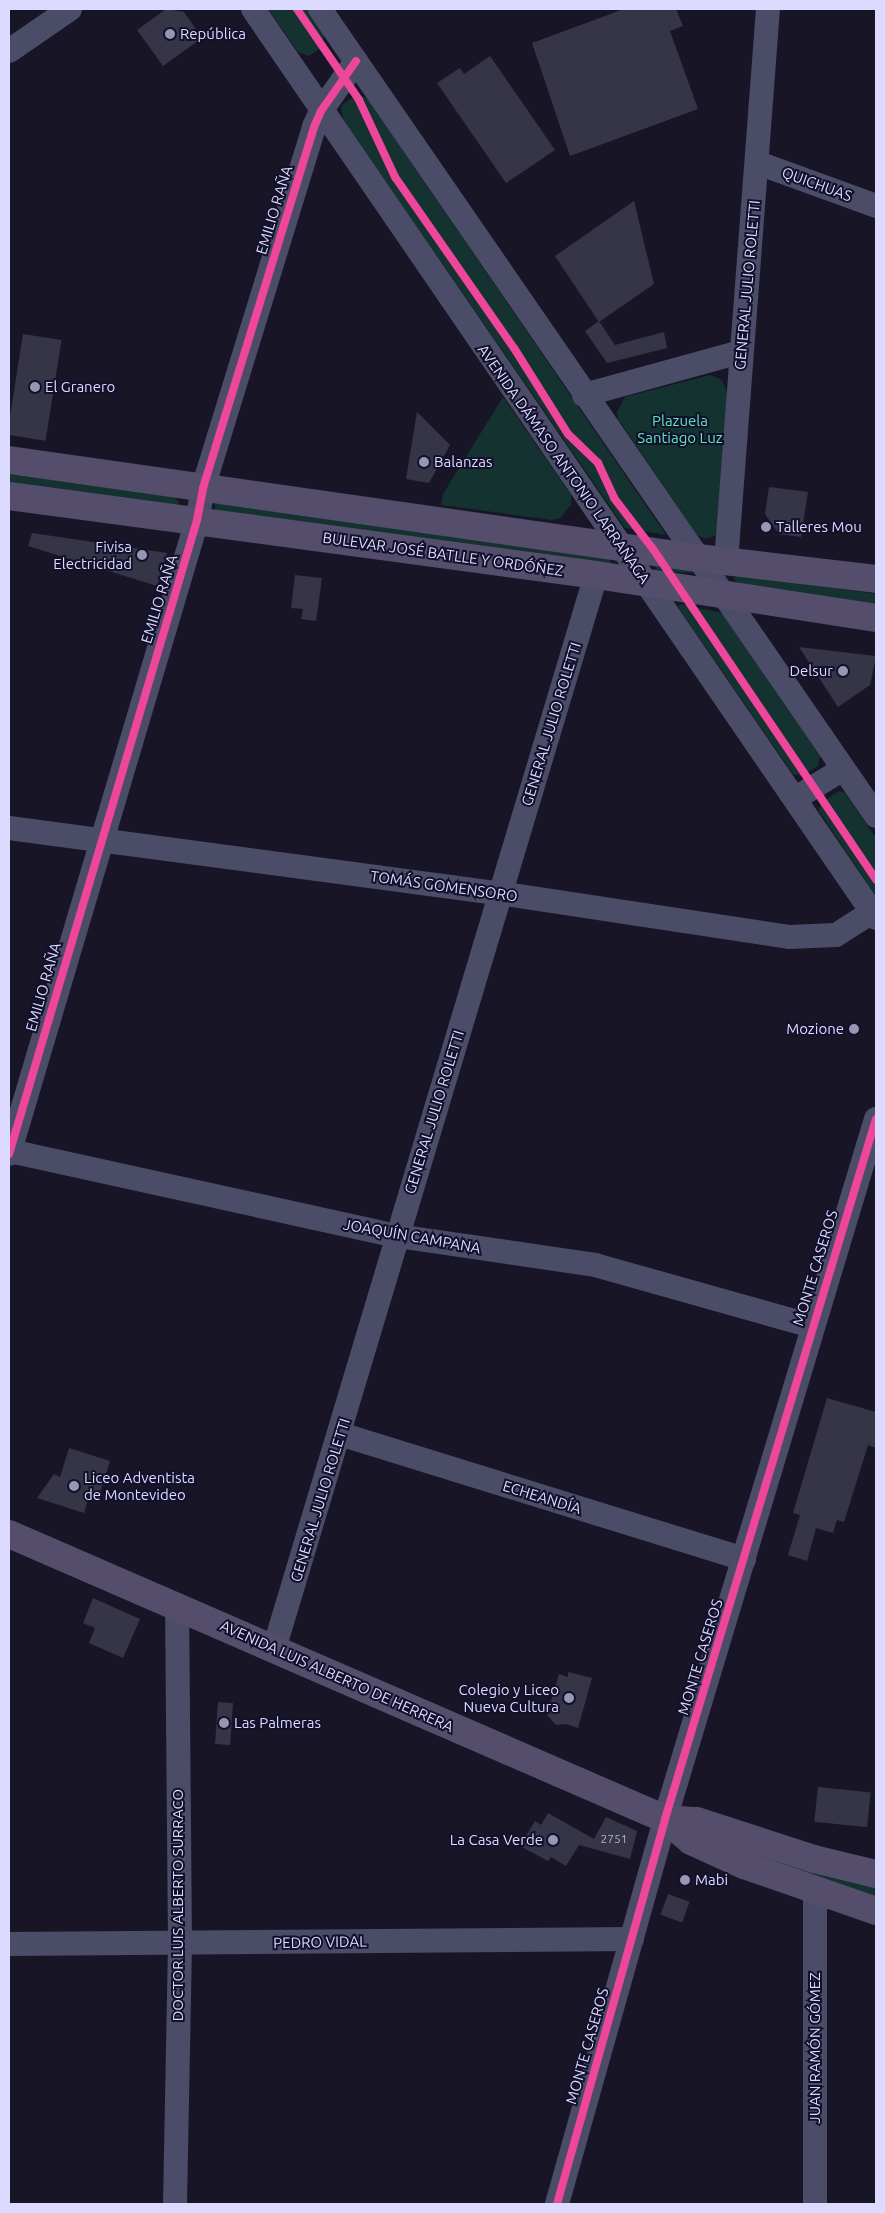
<!DOCTYPE html>
<meta charset="utf-8">
<style>
body{margin:0}
#map{position:relative;width:885px;height:2213px;overflow:hidden;background:#181626;font-family:Ubuntu,sans-serif}
div>[style]{position:absolute}
[style*='--x']{left:calc(var(--x)*1px);top:calc(var(--y)*1px);width:calc(var(--w)*1px);rotate:calc(var(--a)*1deg)}
.green>*{inset:0;background:#143230}
.building>*{inset:0;background:#363447;transform-origin:0 0}
.minor>*{height:24px;margin:-12px;padding:0 12px;transform-origin:12px;border-radius:12px;background:#4b4c67}
.major>*{height:28px;margin:-14px;padding:0 14px;transform-origin:14px;border-radius:14px;background:#544d6c}
.cycleway>*{height:8px;margin:-4px;padding:0 4px;transform-origin:4px;border-radius:4px;background:#ed469a}
.dots>*{width:14px;height:14px;translate:-50% -50%;box-sizing:border-box;border:2px solid #13102c;border-radius:50%}
span{translate:-50% -50%;white-space:nowrap;text-align:center;line-height:1.15;-webkit-text-stroke:4px #13102c;paint-order:stroke}
.number-label{font-size:12px;color:#b2b1d1}
.number-label span{-webkit-text-stroke-width:0}
.poi-label{font-size:15px;color:#dcdbff}
.left{translate:0 -50%;text-align:left}
.right{translate:-100% -50%;text-align:right}
.street-label{font-size:15px;color:#dcdbff}
.park-label{font-size:15px;color:#60e6bb}
.frame{position:absolute;inset:0;border:10px solid #dcdbff;pointer-events:none}
</style>
<div id="map">
<div class="green">
<i style="clip-path:polygon(268px 9px,308px 9px,324px 33px,323px 47px,309px 56px,298px 52px)"></i>
<i style="clip-path:polygon(357px 95px,367px 98px,666px 535px,625px 528px,344px 121px,341px 109px,343px 104px)"></i>
<i style="clip-path:polygon(710px 375px,722px 380px,727px 392px,717px 535px,706px 539px,697px 535px,618px 419px,617px 412px,625px 397px)"></i>
<i style="clip-path:polygon(503px 397px,571px 495px,571px 505px,560px 518px,552px 520px,441px 505px,443px 494px)"></i>
<i style="clip-path:polygon(9px 474px,175px 497px,179px 503px,177px 506px,9px 483px)"></i>
<i style="clip-path:polygon(220px 503px,607px 555px,612px 564px,215px 511px,215px 504px)"></i>
<i style="clip-path:polygon(655px 565px,690px 570px,692px 573px,656px 571px)"></i>
<i style="clip-path:polygon(740px 575px,876px 594px,876px 605px,736px 584px,734px 578px)"></i>
<i style="clip-path:polygon(680px 604px,722px 613px,820px 756px,818px 766px,802px 776px,793px 774px,678px 607px)"></i>
<i style="clip-path:polygon(839px 791px,845px 793px,876px 838px,876px 896px,819px 811px,820px 804px)"></i>
<i style="clip-path:polygon(725px 1845px,876px 1886px,876px 1902px)"></i>
</div>
<div class="building">
<i style="clip-path:polygon(166px 9px,184px 12px,202px 38px,163px 66px,137px 30px)"></i>
<i style="clip-path:polygon(624px 9px,676px 9px,683px 26px,670px 31px,698px 109px,570px 156px,532px 43px)"></i>
<i style="clip-path:polygon(490px 56px,555px 150px,506px 183px,437px 83px,460px 68px,464px 74px)"></i>
<i style="clip-path:polygon(634px 201px,654px 284px,599px 322px,555px 256px)"></i>
<i style="clip-path:polygon(599px 321px,615px 345px,664px 332px,667px 348px,607px 363px,585px 331px)"></i>
<i style="left:23px;top:334px;width:39px;height:102px;rotate:9deg"></i>
<i style="clip-path:polygon(417px 412px,450px 445px,429px 483px,406px 479px)"></i>
<i style="clip-path:polygon(769px 487px,808px 492px,801px 537px,779px 534px,765px 514px)"></i>
<i style="clip-path:polygon(32px 533px,167px 553px,157px 586px,28px 546px)"></i>
<i style="clip-path:polygon(295px 575px,322px 578px,316px 621px,301px 619px,303px 609px,291px 608px)"></i>
<i style="clip-path:polygon(799px 647px,876px 656px,870px 685px,838px 707px)"></i>
<i style="clip-path:polygon(827px 1398px,876px 1412px,876px 1448px,868px 1445px,844px 1522px,837px 1520px,833px 1533px,816px 1528px,807px 1561px,788px 1555px,800px 1515px,793px 1513px)"></i>
<i style="clip-path:polygon(69px 1448px,110px 1461px,98px 1499px,89px 1496px,84px 1513px,37px 1498px,54px 1474px,60px 1477px)"></i>
<i style="clip-path:polygon(93px 1598px,140px 1619px,123px 1658px,89px 1643px,95px 1628px,83px 1623px)"></i>
<i style="clip-path:polygon(568px 1672px,592px 1678px,578px 1728px,566px 1724px,556px 1725px,547px 1715px,559px 1674px,568px 1677px)"></i>
<i style="left:218px;top:1702px;width:15px;height:42px;rotate:4deg"></i>
<i style="left:818px;top:1787px;width:53px;height:35px;rotate:6deg"></i>
<i style="clip-path:polygon(548px 1813px,594px 1839px,606px 1817px,637px 1831px,630px 1859px,579px 1845px,566px 1866px,551px 1857px,548px 1861px,520px 1846px,535px 1821px,541px 1825px)"></i>
<i style="left:668px;top:1894px;width:23px;height:22px;rotate:20deg"></i>
</div>
<div class="minor">
<i style="--x:253;--y:9;--w:1102;--a:55.57"></i>
<i style="--x:320;--y:9;--w:980;--a:55.43"></i>
<i style="--x:9;--y:51;--w:74;--a:-34.5"></i>
<i style="--x:758;--y:163;--w:126;--a:20"></i>
<i style="--x:584;--y:395;--w:162;--a:-15.4"></i>
<i style="--x:726;--y:562;--w:555;--a:-85.66"></i>
<i style="--x:796;--y:798;--w:55;--a:-31.7"></i>
<i style="--x:9;--y:828;--w:494;--a:7.6"></i>
<i style="--x:499;--y:893;--w:293;--a:8.6"></i>
<i style="--x:789;--y:937;--w:47;--a:-2.4"></i>
<i style="--x:836;--y:935;--w:43;--a:-32.6"></i>
<i style="--x:10;--y:1151;--w:396;--a:12.4"></i>
<i style="--x:397;--y:1236;--w:200;--a:8.3"></i>
<i style="--x:595;--y:1265;--w:225;--a:15.7"></i>
<i style="--x:9;--y:1154;--w:661;--a:-73.48"></i>
<i style="--x:197;--y:520;--w:33;--a:-79"></i>
<i style="--x:203;--y:488;--w:378;--a:-72.9"></i>
<i style="--x:314;--y:127;--w:17;--a:-66"></i>
<i style="--x:321;--y:111;--w:61;--a:-55"></i>
<i style="--x:340;--y:1434;--w:423;--a:17.2"></i>
<i style="--x:274;--y:1649;--w:1121;--a:-73.31"></i>
<i style="--x:9;--y:1944;--w:623;--a:-0.46"></i>
<i style="--x:175;--y:2204;--w:260;--a:-88.9"></i>
<i style="--x:180;--y:1944;--w:338;--a:-90.5"></i>
<i style="--x:557;--y:2204;--w:400;--a:-74.3"></i>
<i style="--x:665;--y:1819;--w:731;--a:-73.23"></i>
<i style="--x:815;--y:2204;--w:312;--a:-90"></i>
</div>
<div class="major">
<i style="--x:9;--y:460;--w:696;--a:8.1"></i>
<i style="--x:698;--y:558;--w:179;--a:6.7"></i>
<i style="--x:9;--y:496;--w:592;--a:7.66"></i>
<i style="--x:596;--y:575;--w:283;--a:8.7"></i>
<i style="--x:9;--y:1534;--w:715;--a:23.48"></i>
<i style="--x:665;--y:1819;--w:34;--a:40"></i>
<i style="--x:691;--y:1841;--w:58;--a:24.4"></i>
<i style="--x:744;--y:1865;--w:140;--a:19.2"></i>
<i style="--x:665;--y:1819;--w:32;--a:4"></i>
<i style="--x:697;--y:1821;--w:123;--a:18"></i>
<i style="--x:814;--y:1859;--w:64;--a:13.6"></i>
</div>
<div class="cycleway">
<i style="--x:297;--y:9;--w:110;--a:55.7"></i>
<i style="--x:359;--y:100;--w:85;--a:64.9"></i>
<i style="--x:395;--y:177;--w:208;--a:55.2"></i>
<i style="--x:514;--y:348;--w:102;--a:57.9"></i>
<i style="--x:568;--y:434;--w:42;--a:44"></i>
<i style="--x:598;--y:463;--w:38;--a:65"></i>
<i style="--x:614;--y:498;--w:64;--a:52.6"></i>
<i style="--x:653;--y:549;--w:399;--a:56"></i>
<i style="--x:9;--y:1154;--w:661;--a:-73.48"></i>
<i style="--x:197;--y:520;--w:33;--a:-79"></i>
<i style="--x:203;--y:488;--w:378;--a:-72.9"></i>
<i style="--x:314;--y:127;--w:17;--a:-66"></i>
<i style="--x:321;--y:111;--w:61;--a:-55"></i>
<i style="--x:557;--y:2204;--w:400;--a:-74.3"></i>
<i style="--x:665;--y:1819;--w:731;--a:-73.23"></i>
</div>
<div class="dots">
<i style="left:170px;top:34px;background:#9796b3"></i>
<i style="left:35px;top:387px;background:#9796b3"></i>
<i style="left:424px;top:462px;background:#9796b3"></i>
<i style="left:766px;top:527px;background:#9796b3"></i>
<i style="left:142px;top:555px;background:#9796b3"></i>
<i style="left:843px;top:671px;background:#9796b3"></i>
<i style="left:854px;top:1029px;background:#9796b3"></i>
<i style="left:74px;top:1486px;background:#9796b3"></i>
<i style="left:569px;top:1698px;background:#9796b3"></i>
<i style="left:224px;top:1723px;background:#9796b3"></i>
<i style="left:553px;top:1840px;background:#9796b3"></i>
<i style="left:685px;top:1880px;background:#9796b3"></i>
</div>
<div class="number-label">
<span style="left:614px;top:1839px">2751</span>
</div>
<div class="poi-label">
<span class="left" style="left:180px;top:34px">República</span>
<span class="left" style="left:45px;top:387px">El Granero</span>
<span class="left" style="left:434px;top:462px">Balanzas</span>
<span class="left" style="left:776px;top:527px">Talleres Mou</span>
<span class="right" style="left:132px;top:555px">Fivisa<br>Electricidad</span>
<span class="right" style="left:833px;top:671px">Delsur</span>
<span class="right" style="left:844px;top:1029px">Mozione</span>
<span class="left" style="left:84px;top:1486px">Liceo Adventista<br>de Montevideo</span>
<span class="right" style="left:559px;top:1698px">Colegio y Liceo<br>Nueva Cultura</span>
<span class="left" style="left:234px;top:1723px">Las Palmeras</span>
<span class="right" style="left:543px;top:1840px">La Casa Verde</span>
<span class="left" style="left:695px;top:1880px">Mabi</span>
</div>
<div class="street-label">
<span style="left:817px;top:184px;rotate:20deg">QUICHUAS</span>
<span style="left:274px;top:210px;rotate:-73deg">EMILIO RAÑA</span>
<span style="left:747px;top:285px;rotate:-85deg">GENERAL JULIO ROLETTI</span>
<span style="left:564px;top:464px;rotate:55deg">AVENIDA DÁMASO ANTONIO LARRAÑAGA</span>
<span style="left:443px;top:554px;rotate:8deg">BULEVAR JOSÉ BATLLE Y ORDÓÑEZ</span>
<span style="left:159px;top:599px;rotate:-73deg">EMILIO RAÑA</span>
<span style="left:551px;top:724px;rotate:-73deg">GENERAL JULIO ROLETTI</span>
<span style="left:444px;top:886px;rotate:8deg">TOMÁS GOMENSORO</span>
<span style="left:43px;top:987px;rotate:-74deg">EMILIO RAÑA</span>
<span style="left:434px;top:1112px;rotate:-73deg">GENERAL JULIO ROLETTI</span>
<span style="left:412px;top:1236px;rotate:10deg">JOAQUÍN CAMPANA</span>
<span style="left:815px;top:1268px;rotate:-73deg">MONTE CASEROS</span>
<span style="left:542px;top:1497px;rotate:17deg">ECHEANDÍA</span>
<span style="left:320px;top:1500px;rotate:-73deg">GENERAL JULIO ROLETTI</span>
<span style="left:700px;top:1657px;rotate:-73deg">MONTE CASEROS</span>
<span style="left:337px;top:1676px;rotate:24deg">AVENIDA LUIS ALBERTO DE HERRERA</span>
<span style="left:178px;top:1905px;rotate:-90deg">DOCTOR LUIS ALBERTO SURRACO</span>
<span style="left:320px;top:1942px;rotate:-1deg">PEDRO VIDAL</span>
<span style="left:587px;top:2046px;rotate:-74deg">MONTE CASEROS</span>
<span style="left:815px;top:2048px;rotate:-90deg">JUAN RAMÓN GÓMEZ</span>
</div>
<div class="park-label">
<span style="left:680px;top:429px">Plazuela<br>Santiago Luz</span>
</div>
<div class="frame"></div>
</div>
